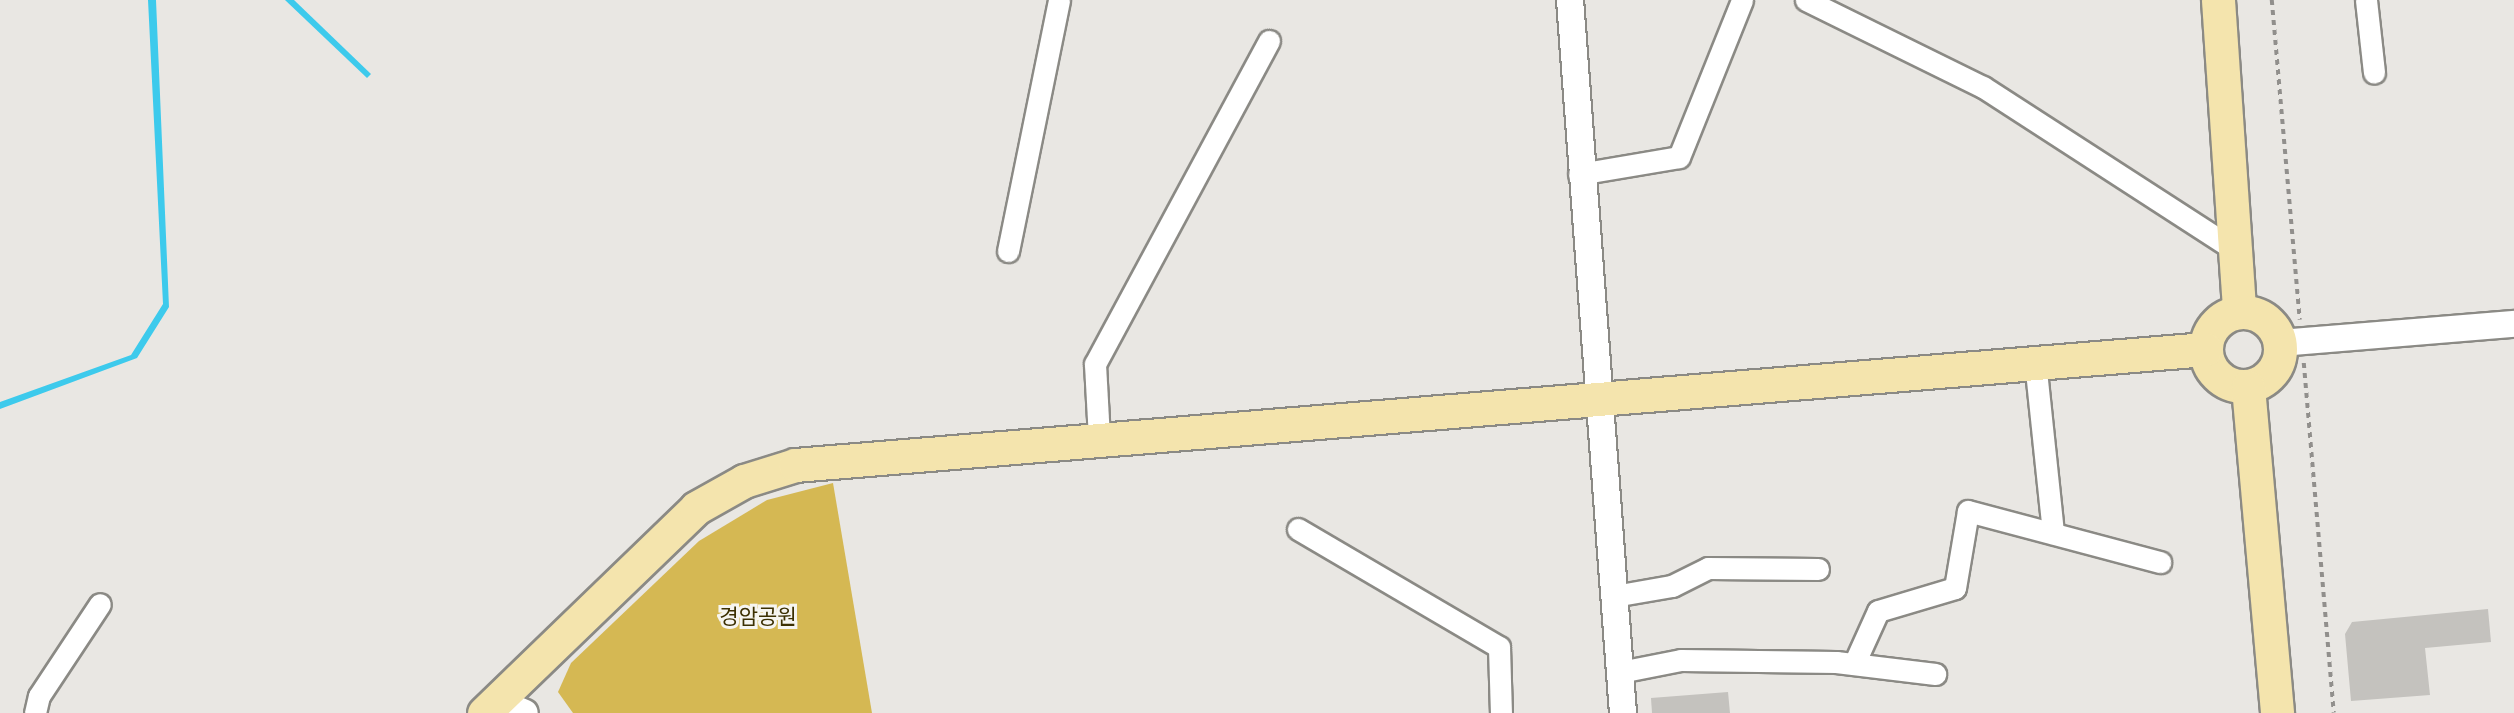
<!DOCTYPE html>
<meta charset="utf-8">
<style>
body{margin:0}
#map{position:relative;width:2514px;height:713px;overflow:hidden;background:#e9e7e3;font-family:"Archivo Narrow","Noto Sans KR",sans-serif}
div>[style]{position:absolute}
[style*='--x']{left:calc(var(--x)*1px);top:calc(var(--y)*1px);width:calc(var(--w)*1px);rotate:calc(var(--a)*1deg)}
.green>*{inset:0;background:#d5b853}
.water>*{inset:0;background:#3dcaec}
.building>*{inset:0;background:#c4c2be}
.path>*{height:3.5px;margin-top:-1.75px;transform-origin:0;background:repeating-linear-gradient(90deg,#918f8c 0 5px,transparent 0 10px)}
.roads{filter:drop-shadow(2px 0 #8b8a85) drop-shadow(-2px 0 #8b8a85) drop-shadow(0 2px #8b8a85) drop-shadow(0 -2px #8b8a85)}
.minor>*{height:21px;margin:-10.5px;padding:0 10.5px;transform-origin:10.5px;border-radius:10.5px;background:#fff}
.tertiary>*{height:26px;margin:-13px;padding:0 13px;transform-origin:13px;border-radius:13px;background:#fff}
.primary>*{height:33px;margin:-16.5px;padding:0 16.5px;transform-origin:16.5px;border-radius:16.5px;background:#f4e4ad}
.primary>.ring{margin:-16.5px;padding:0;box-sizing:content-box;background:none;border:33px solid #f4e4ad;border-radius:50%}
span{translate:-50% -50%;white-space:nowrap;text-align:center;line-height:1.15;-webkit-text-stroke:6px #f6f5f0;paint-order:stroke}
.park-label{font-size:21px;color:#3c3002}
</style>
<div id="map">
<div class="green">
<i style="clip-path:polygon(833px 483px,872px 713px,573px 713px,558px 692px,571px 663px,699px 541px,767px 500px)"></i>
</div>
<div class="water">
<i style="clip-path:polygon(148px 0,156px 0,169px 307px,137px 358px,0 409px,0 402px,131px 355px,163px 304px)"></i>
<i style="clip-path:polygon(285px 0,294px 0,371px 74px,367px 78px)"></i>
</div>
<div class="building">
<i style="clip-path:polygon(2488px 609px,2491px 642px,2425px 648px,2430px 695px,2351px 701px,2345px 634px,2352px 622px)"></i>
<i style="clip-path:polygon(1728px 692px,1730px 713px,1652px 713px,1651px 698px)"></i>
</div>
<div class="path">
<i style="--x:2272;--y:0;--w:321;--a:85"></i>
<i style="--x:2304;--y:363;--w:351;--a:85.1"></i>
</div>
<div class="roads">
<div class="minor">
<i style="--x:1806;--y:0;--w:197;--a:26.2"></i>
<i style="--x:1983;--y:87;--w:306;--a:32.9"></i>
<i style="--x:2366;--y:0;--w:73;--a:83.7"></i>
<i style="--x:1579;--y:174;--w:101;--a:-9.6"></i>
<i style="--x:1679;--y:157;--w:169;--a:-68.1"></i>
<i style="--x:1008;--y:251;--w:256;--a:-78.5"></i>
<i style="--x:2035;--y:361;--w:173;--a:84"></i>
<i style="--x:1099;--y:438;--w:74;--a:-93.1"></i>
<i style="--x:1095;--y:364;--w:367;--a:-61.7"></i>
<i style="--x:1298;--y:529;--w:233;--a:30.4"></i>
<i style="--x:1499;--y:647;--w:66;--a:88.3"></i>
<i style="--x:1614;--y:596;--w:59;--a:-9.8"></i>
<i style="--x:1672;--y:586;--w:40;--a:-26.6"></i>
<i style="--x:1708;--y:568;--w:110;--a:0.5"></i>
<i style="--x:1854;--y:664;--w:58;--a:-65.6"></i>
<i style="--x:1878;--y:611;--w:80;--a:-16.6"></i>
<i style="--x:1955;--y:588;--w:78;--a:-80.4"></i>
<i style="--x:1968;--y:511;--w:199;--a:14.9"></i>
<i style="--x:1620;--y:672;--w:62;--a:-11.1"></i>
<i style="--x:1681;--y:660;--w:155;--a:0.7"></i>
<i style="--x:1836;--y:662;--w:100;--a:6.9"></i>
<i style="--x:35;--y:713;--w:17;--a:-77"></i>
<i style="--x:39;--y:696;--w:110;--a:-56.5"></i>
</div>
<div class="tertiary">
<i style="--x:1570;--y:0;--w:715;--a:85.75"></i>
<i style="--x:2281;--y:343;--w:234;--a:-4.7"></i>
<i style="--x:497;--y:701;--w:30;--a:23"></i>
</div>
<div class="primary">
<i style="--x:2218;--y:0;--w:312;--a:86.1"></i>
<i class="ring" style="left:2206px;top:312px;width:41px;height:41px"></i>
<i style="--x:2248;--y:387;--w:327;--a:84.9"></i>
<i style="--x:484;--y:713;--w:295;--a:-44"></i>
<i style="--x:696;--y:508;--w:55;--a:-29.4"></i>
<i style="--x:744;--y:481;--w:53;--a:-17.4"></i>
<i style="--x:795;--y:465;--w:1415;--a:-4.7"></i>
</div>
</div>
<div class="park-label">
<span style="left:758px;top:617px">경암공원</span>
</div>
</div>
